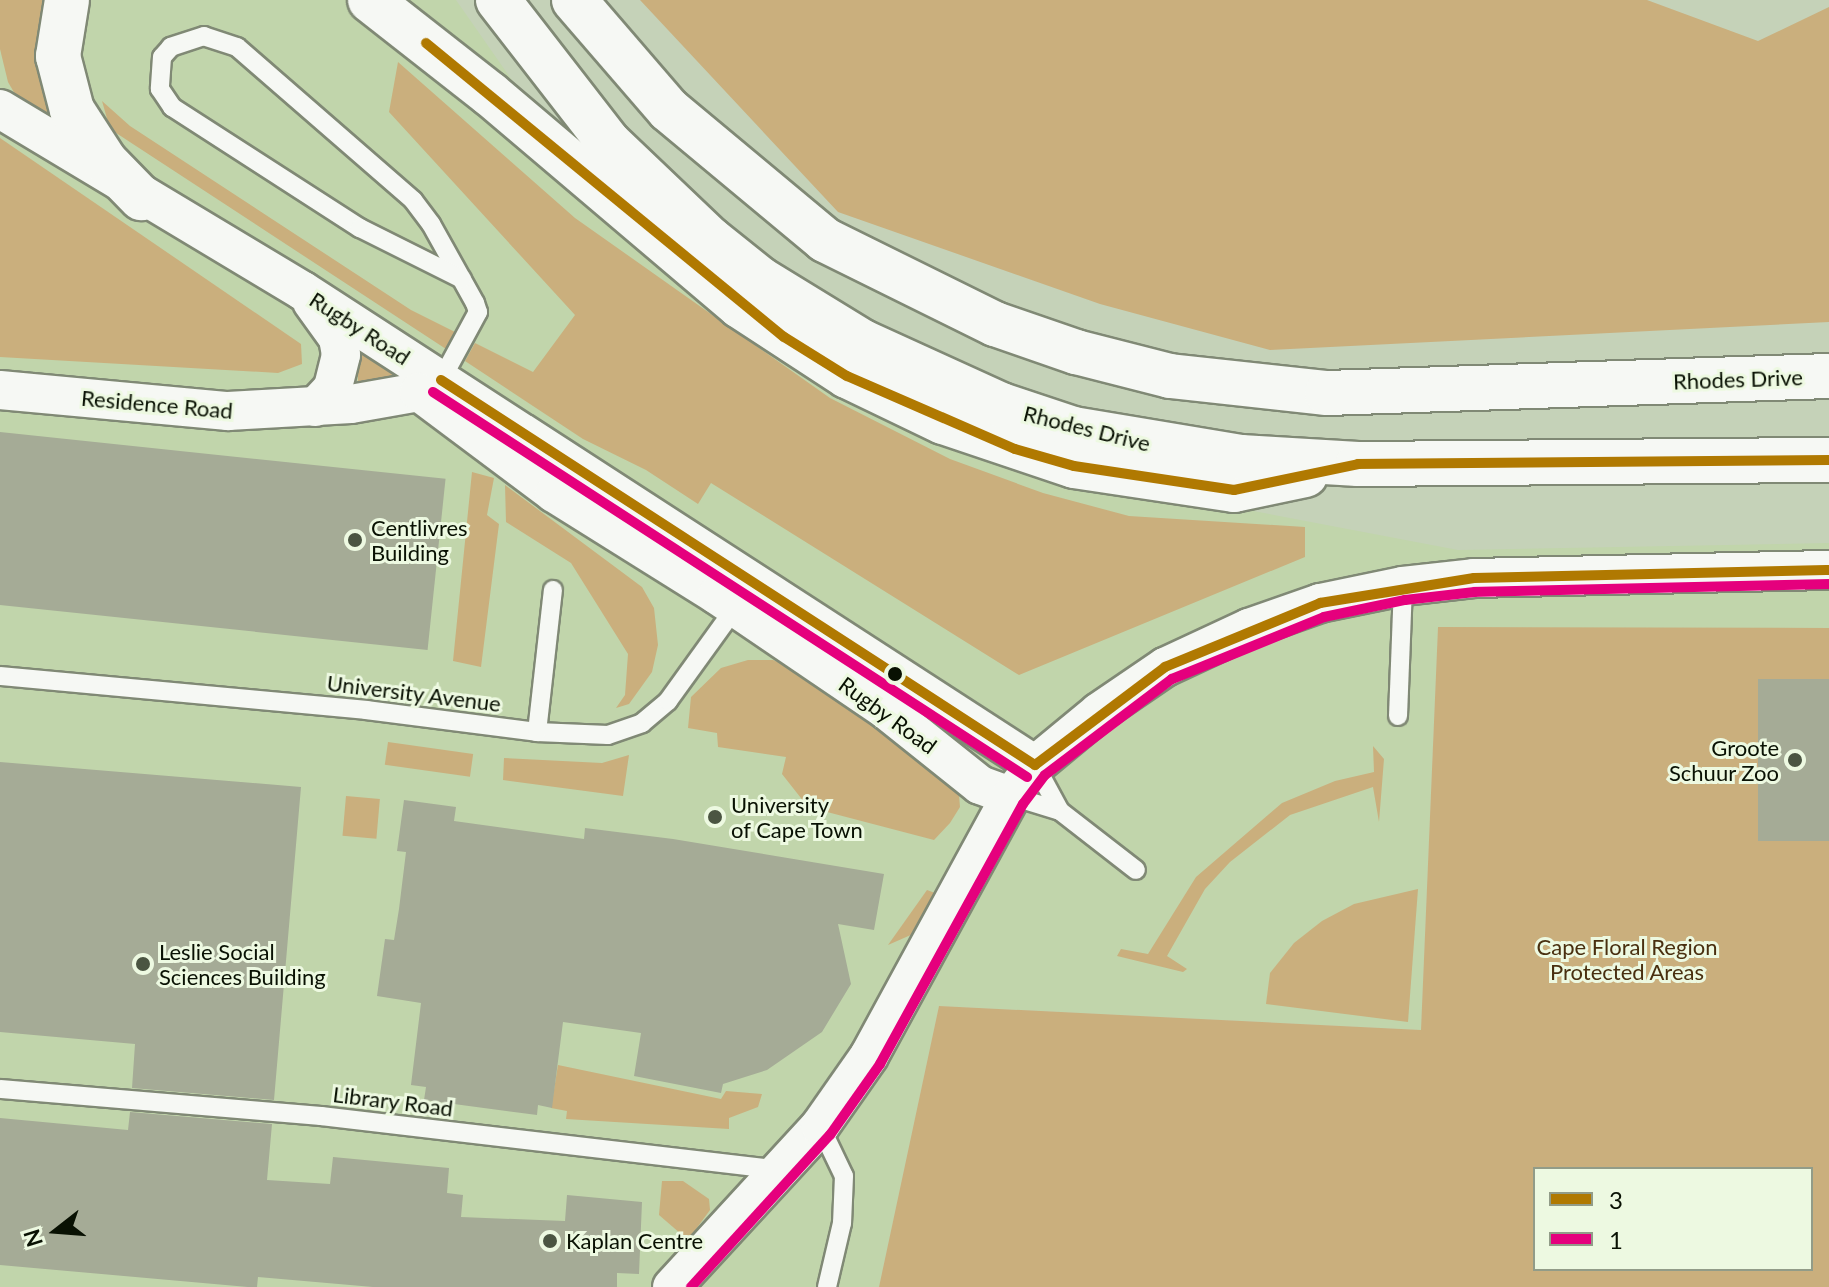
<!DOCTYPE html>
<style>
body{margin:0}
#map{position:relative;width:1829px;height:1287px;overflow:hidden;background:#c5d2b8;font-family:Lato,sans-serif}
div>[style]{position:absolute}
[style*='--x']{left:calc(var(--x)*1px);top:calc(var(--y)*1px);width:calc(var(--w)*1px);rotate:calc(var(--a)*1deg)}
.built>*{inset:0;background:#c1d5ab}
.green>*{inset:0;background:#caaf7d;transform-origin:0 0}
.building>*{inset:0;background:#a5ab96;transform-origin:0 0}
.roads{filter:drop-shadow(2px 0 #808975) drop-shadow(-2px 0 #808975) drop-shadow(0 2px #808975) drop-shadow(0 -2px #808975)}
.lane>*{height:18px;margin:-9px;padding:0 9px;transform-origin:9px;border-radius:9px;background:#f6f8f4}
.street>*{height:38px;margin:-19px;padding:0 19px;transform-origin:19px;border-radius:19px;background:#f6f8f4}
.highway>*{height:44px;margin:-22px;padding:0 22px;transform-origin:22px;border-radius:22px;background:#f6f8f4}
.bus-1>*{height:10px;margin:-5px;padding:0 5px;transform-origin:5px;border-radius:5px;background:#b07901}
.bus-2>*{height:10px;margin:-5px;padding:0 5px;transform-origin:5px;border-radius:5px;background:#e5007d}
.dots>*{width:22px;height:22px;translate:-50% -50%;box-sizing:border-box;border:4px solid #edf9e1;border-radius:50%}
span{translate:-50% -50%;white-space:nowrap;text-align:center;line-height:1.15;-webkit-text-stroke:6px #edf9e1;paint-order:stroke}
.street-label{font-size:22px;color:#091103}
.poi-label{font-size:22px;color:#091103}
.left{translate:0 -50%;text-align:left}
.right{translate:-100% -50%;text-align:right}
.park-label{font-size:22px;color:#492f0f}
.legend{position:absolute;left:1533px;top:1167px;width:280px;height:104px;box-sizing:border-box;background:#edf9e1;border:2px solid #929c88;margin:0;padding:10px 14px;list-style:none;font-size:24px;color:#091103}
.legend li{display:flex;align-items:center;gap:16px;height:40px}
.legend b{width:40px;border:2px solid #929c88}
.north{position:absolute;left:16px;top:1191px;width:80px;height:80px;-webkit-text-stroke:6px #edf9e1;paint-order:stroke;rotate:253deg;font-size:22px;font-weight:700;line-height:32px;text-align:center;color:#091103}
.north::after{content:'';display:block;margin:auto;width:28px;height:36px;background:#091103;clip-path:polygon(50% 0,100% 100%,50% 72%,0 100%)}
</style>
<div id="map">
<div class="built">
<i style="clip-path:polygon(0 0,456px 0,512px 80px,570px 194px,675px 273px,1054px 473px,1458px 550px,1829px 543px,1829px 628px,1438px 628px,1421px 1030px,939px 1006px,879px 1287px,0 1287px)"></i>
</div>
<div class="green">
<i style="clip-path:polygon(0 0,50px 0,59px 123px,19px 101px,8px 82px,0 49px)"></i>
<i style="clip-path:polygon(640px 0,1647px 0,1758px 41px,1829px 7px,1829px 322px,1270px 350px,1100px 304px,838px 212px)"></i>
<i style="clip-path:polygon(398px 62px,575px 218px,830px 398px,950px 459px,1043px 493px,1129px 516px,1305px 527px,1305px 557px,1019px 675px,711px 483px,698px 504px,646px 470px,583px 439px,465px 361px,475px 343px,533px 372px,575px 315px,389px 112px)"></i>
<i style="clip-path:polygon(102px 101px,130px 126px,411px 310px,455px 332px,446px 349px,110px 129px)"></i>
<i style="clip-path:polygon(0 138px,301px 344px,302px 364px,278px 373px,0 357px)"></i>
<i style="clip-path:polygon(357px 339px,404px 375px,358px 384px)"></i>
<i style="clip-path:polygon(472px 472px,494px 478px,487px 515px,499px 524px,481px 667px,453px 661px)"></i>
<i style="clip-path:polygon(505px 485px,642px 587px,654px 608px,658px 645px,652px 672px,629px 704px,616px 708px,625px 695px,628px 654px,571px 563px,506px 522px)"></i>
<i style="clip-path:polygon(evenodd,1438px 627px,1829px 628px,1829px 1287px,879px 1287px,939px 1006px,1421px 1030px,1438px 627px,1535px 1169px,1811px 1169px,1811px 1269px,1535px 1269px,1535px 1169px)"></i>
<i style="clip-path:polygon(748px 660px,773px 660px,813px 677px,932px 764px,959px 795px,960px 807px,950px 823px,934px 840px,808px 807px,782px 774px,786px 757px,718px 747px,717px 733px,688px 728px,691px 697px,721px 668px)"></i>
<i style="left:388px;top:742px;width:86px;height:23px;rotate:8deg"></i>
<i style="clip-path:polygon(1373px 746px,1384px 759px,1379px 822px,1373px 787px,1290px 815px,1230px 862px,1205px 889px,1167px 956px,1187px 969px,1183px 972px,1117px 956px,1121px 949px,1148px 954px,1196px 877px,1282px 803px,1335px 781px,1374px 772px)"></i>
<i style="clip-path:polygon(629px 755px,623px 796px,503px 780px,504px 758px,602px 763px)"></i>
<i style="left:346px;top:796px;width:34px;height:40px;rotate:5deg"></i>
<i style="clip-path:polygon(1418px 889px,1408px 1022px,1266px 1004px,1270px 973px,1294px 943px,1322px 921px,1354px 904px)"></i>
<i style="clip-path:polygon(927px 890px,935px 893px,913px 934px,888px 945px)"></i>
<i style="clip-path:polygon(558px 1065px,721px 1099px,726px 1091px,762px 1094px,758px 1107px,729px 1118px,729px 1129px,566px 1119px,567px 1111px,551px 1108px)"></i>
<i style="clip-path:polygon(662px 1181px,683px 1181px,709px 1199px,710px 1210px,688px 1240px,659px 1215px)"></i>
</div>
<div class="building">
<i style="left:0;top:432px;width:448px;height:172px;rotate:6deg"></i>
<i style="left:1829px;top:679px;width:162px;height:71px;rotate:90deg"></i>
<i style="clip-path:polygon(0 762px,301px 787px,274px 1100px,132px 1088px,135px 1044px,0 1032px)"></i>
<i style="clip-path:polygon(404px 800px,456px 807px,454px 821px,584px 839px,585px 828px,673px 839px,884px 874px,874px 930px,838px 924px,851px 984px,822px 1032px,767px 1070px,723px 1084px,721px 1093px,634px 1076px,641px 1033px,563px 1022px,552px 1108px,538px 1105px,537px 1115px,424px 1100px,426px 1087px,411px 1085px,421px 1003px,377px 996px,385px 939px,394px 940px,399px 909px,406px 852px,397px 851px)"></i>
<i style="clip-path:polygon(130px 1112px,272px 1124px,267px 1180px,330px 1184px,333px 1157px,449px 1168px,447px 1193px,463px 1195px,461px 1217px,565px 1221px,567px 1195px,642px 1202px,639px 1274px,617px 1273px,617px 1287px,373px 1287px,258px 1277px,257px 1287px,248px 1287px,0 1265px,0 1118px,128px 1130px)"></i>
</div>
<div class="roads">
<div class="lane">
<i style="--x:439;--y:384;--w:82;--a:-61.6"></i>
<i style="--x:478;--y:312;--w:9;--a:-108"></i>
<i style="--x:475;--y:303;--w:90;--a:-119.1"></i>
<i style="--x:431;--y:224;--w:30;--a:-127"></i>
<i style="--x:413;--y:200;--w:233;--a:-139"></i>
<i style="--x:237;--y:47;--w:35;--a:-162"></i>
<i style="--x:204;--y:36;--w:35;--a:162"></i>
<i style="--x:171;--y:47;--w:13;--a:132"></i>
<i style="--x:162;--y:57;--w:32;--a:94"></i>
<i style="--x:160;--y:89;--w:22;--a:56"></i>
<i style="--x:172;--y:107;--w:224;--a:32.8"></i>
<i style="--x:360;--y:228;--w:114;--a:26.6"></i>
<i style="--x:0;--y:676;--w:368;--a:5.3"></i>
<i style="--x:366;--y:710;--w:172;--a:7.3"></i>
<i style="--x:537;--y:732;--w:71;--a:2.4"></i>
<i style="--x:608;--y:735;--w:36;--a:-19"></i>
<i style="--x:642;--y:723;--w:34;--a:-40"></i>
<i style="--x:668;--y:701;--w:120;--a:-54.2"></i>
<i style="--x:1398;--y:716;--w:130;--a:-87.8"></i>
<i style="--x:537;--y:732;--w:143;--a:-83.6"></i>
<i style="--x:1035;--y:765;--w:52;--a:61.5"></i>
<i style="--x:1060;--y:811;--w:96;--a:37.8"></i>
<i style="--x:1011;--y:796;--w:51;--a:17"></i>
<i style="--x:0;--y:1089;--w:322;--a:4.8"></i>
<i style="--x:321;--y:1116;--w:461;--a:6.7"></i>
<i style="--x:820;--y:1126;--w:55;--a:64.4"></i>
<i style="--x:844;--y:1176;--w:47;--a:92.4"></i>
<i style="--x:842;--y:1223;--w:66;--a:103.2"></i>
</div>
<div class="street">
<i style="--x:0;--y:109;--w:353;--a:31"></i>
<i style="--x:303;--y:291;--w:872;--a:32.92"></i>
<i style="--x:312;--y:302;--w:44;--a:54.2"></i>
<i style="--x:338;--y:338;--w:17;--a:80"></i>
<i style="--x:341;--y:355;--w:34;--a:104"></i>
<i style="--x:333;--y:388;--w:26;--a:133"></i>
<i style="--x:0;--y:390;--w:229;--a:5.3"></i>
<i style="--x:228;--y:411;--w:123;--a:-3.3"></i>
<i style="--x:351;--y:404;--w:69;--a:-10"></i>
<i style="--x:419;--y:392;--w:169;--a:36.8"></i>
<i style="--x:554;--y:493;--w:192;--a:32"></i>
<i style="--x:717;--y:595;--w:204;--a:34.2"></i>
<i style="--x:886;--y:710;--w:120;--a:38.6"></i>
<i style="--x:980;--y:785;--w:33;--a:20"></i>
<i style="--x:672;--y:1287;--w:219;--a:-47.4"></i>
<i style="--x:820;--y:1126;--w:85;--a:-55"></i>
<i style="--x:869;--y:1056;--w:296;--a:-61.4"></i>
<i style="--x:1011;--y:796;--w:39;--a:-52"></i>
<i style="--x:1035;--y:765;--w:83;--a:-39.6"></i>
<i style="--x:1099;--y:712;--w:80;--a:-34.3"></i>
<i style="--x:1165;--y:667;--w:93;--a:-24.9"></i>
<i style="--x:1249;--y:628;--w:75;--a:-19.4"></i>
<i style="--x:1320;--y:603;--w:85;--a:-11.6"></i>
<i style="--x:1403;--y:586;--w:71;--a:-6.4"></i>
<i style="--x:1474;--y:578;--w:355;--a:-1.3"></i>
</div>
<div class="highway">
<i style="--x:67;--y:0;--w:57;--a:99.1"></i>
<i style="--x:58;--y:56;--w:56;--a:75.5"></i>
<i style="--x:72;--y:110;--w:61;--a:57.1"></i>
<i style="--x:105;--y:161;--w:52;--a:45.8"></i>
<i style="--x:370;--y:0;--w:152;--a:38.1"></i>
<i style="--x:490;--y:94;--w:328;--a:40.3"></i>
<i style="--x:740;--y:306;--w:128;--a:33.2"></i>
<i style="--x:847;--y:376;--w:106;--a:25.6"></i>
<i style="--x:943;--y:422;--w:138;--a:18.6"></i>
<i style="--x:1074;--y:466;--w:162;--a:8.5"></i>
<i style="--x:1234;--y:490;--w:73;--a:-11.9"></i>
<i style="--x:498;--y:0;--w:180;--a:52.2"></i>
<i style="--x:608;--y:142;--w:141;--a:43.6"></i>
<i style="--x:710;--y:239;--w:64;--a:38.7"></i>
<i style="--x:760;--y:279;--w:121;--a:31.5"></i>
<i style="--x:863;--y:342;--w:152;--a:24.5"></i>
<i style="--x:1001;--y:405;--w:76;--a:18.4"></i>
<i style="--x:1073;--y:429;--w:170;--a:9.5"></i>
<i style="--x:1241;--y:457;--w:117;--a:3.4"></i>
<i style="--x:1358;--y:464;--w:471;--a:-0.5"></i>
<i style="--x:574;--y:0;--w:145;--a:49.2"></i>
<i style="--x:669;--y:110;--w:203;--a:39.8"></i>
<i style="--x:825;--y:240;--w:190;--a:26.3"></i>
<i style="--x:995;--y:324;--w:86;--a:19.1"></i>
<i style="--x:1076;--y:352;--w:97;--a:14.3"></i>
<i style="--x:1170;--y:376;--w:158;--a:6.2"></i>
<i style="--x:1327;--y:393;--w:502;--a:-1.94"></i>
</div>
</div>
<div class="bus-1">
<i style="--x:426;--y:43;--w:463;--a:39.4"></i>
<i style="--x:784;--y:337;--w:74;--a:31.8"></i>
<i style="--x:847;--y:376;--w:183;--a:23.5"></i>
<i style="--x:1015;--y:449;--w:61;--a:16.1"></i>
<i style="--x:1074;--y:466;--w:162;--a:8.5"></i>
<i style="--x:1234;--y:490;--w:127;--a:-11.8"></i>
<i style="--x:1358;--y:464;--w:471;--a:-0.5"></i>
<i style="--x:441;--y:380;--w:708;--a:32.95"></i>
<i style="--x:1035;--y:765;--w:163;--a:-37"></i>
<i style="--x:1165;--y:667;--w:168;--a:-22.4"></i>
<i style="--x:1320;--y:603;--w:156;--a:-9.2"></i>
<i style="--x:1474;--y:578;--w:355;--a:-1.3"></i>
</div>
<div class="bus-2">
<i style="--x:433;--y:392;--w:708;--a:32.95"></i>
<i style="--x:691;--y:1287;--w:206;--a:-47.6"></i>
<i style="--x:830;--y:1135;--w:87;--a:-54.8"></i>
<i style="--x:880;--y:1064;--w:297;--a:-61.2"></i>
<i style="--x:1023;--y:804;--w:36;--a:-53"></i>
<i style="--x:1045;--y:775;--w:159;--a:-37.1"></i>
<i style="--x:1172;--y:679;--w:164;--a:-22.2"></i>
<i style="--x:1324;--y:617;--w:83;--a:-11.9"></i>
<i style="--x:1405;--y:600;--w:70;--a:-6.5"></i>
<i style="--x:1475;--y:592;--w:354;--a:-1.3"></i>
</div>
<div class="dots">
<i style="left:355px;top:540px;background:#4b5542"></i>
<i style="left:895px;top:674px;background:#091103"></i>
<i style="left:1795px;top:760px;background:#4b5542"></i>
<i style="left:715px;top:817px;background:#4b5542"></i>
<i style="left:143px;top:964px;background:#4b5542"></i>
<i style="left:550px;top:1241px;background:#4b5542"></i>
</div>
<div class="street-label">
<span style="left:360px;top:328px;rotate:33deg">Rugby Road</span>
<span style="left:1738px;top:379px;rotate:-2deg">Rhodes Drive</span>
<span style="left:157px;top:404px;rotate:5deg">Residence Road</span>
<span style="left:1087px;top:428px;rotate:14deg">Rhodes Drive</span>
<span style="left:414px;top:693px;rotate:7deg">University Avenue</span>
<span style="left:888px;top:715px;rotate:36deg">Rugby Road</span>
<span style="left:393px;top:1101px;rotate:7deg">Library Road</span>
</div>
<div class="poi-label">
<span class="left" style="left:371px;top:540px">Centlivres<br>Building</span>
<span class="right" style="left:1779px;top:760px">Groote<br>Schuur Zoo</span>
<span class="left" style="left:731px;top:817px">University<br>of Cape Town</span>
<span class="left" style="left:159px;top:964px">Leslie Social<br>Sciences Building</span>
<span class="left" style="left:566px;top:1241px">Kaplan Centre</span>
</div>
<div class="park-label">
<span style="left:1627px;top:959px">Cape Floral Region<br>Protected Areas</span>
</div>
<ul class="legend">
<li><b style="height:10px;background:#b07901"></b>3</li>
<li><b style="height:10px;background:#e5007d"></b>1</li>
</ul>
<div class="north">N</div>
</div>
